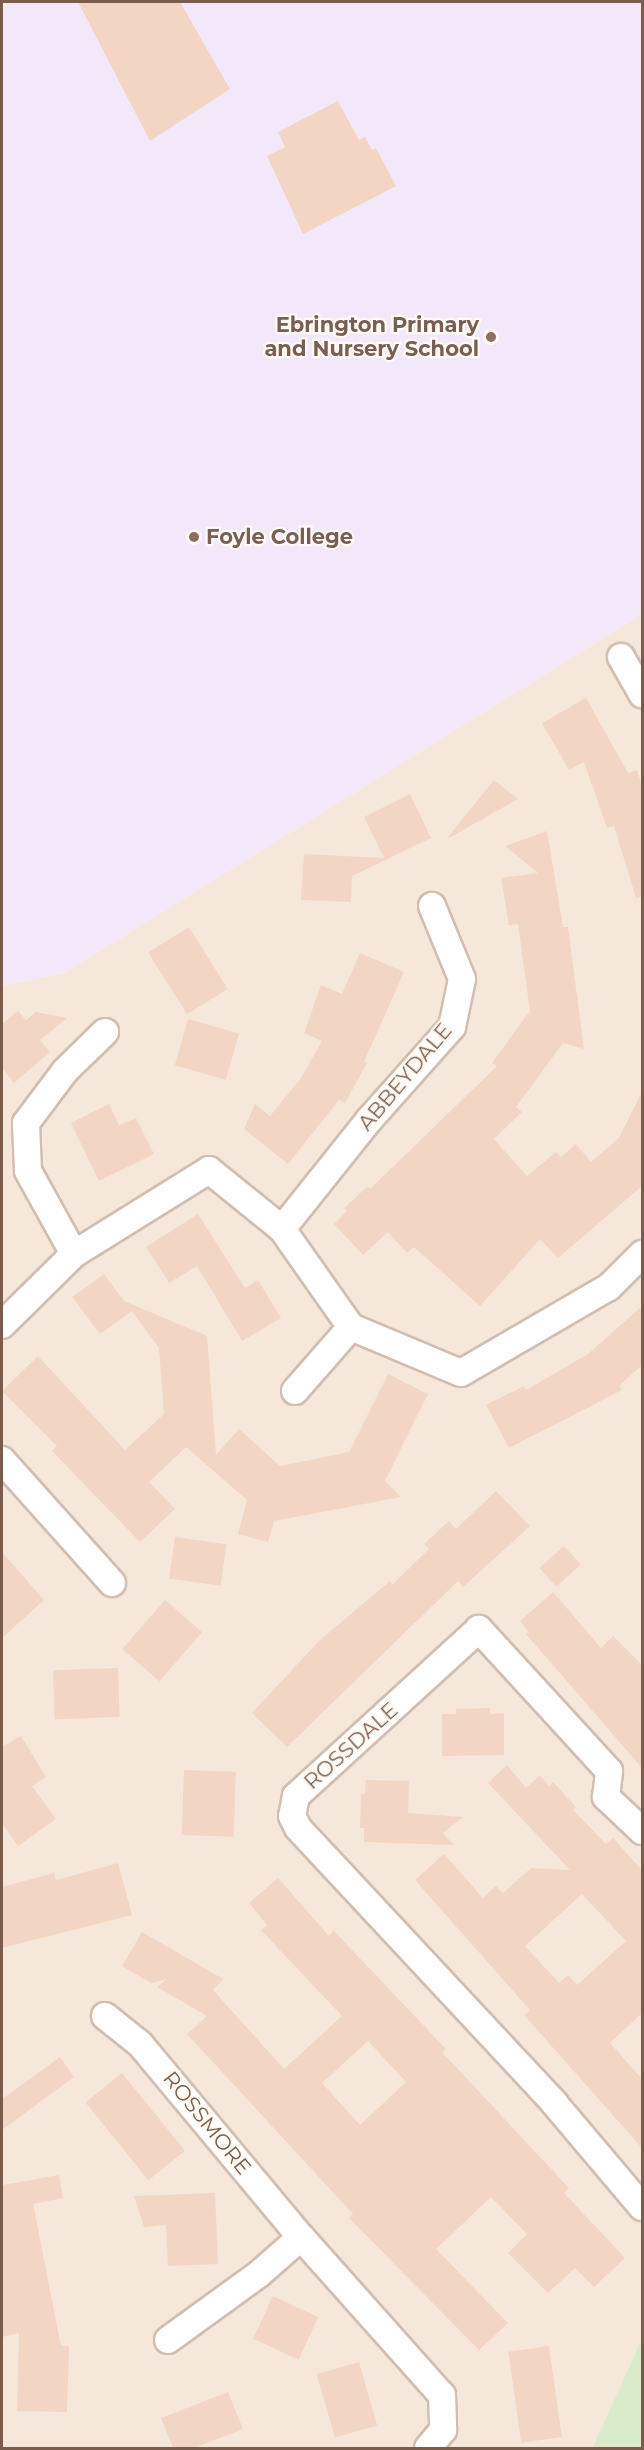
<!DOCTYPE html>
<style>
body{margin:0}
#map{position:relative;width:644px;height:2450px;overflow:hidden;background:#fdf6ec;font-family:Montserrat,sans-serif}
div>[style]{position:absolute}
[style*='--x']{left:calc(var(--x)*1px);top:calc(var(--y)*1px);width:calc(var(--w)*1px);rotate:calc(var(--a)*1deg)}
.residential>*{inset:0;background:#f5e8da}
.education>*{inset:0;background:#f3e8fa}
.green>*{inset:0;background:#d8ecc9}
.building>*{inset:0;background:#f3d5c3;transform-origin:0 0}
.roads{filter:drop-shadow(2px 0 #d1beb0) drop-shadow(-2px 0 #d1beb0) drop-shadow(0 2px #d1beb0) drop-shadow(0 -2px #d1beb0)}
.minor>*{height:26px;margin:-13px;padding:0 13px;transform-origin:13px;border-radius:13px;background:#fff}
.dots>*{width:16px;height:16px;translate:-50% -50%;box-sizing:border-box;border:3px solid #fffaf3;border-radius:50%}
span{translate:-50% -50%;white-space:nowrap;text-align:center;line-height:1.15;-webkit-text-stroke:4.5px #fffaf3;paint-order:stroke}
.education-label{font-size:21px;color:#785e54;font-weight:700}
.right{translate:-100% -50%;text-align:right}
.left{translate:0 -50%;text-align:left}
.street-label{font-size:21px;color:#7a5c4d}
.frame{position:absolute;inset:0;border:3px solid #7a5c4d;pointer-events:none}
</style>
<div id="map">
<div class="residential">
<i style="clip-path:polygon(642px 614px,642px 2448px,2px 2448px,2px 986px,64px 973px)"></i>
</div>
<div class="education">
<i style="clip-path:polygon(2px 2px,642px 2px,642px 614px,64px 973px,2px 986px)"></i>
</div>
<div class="green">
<i style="clip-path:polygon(642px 2339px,642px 2448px,592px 2448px,597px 2438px)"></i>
</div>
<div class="building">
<i style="clip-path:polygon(78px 2px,180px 2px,230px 89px,150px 141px)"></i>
<i style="clip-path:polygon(338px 101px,359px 140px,365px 137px,372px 150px,376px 148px,396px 186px,303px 234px,267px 156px,285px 147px,278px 132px)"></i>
<i style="clip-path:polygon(586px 698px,628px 773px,637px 770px,642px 785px,642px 897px,636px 898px,614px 826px,607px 828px,584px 762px,569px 770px,542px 723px)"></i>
<i style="clip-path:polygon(494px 780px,518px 799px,449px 838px,448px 837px)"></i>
<i style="clip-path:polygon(410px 794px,431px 838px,352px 876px,351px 902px,301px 900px,304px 854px,384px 858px,364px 817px)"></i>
<i style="clip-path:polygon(547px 831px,563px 927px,568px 927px,584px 1049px,563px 1043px,516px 1107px,522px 1112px,494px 1139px,527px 1176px,556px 1152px,561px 1157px,576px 1144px,591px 1162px,619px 1138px,642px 1092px,642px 1186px,558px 1258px,540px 1239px,480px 1306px,414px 1247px,407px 1253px,388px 1232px,363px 1255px,334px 1224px,347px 1211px,344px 1208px,367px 1187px,371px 1188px,497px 1066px,492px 1063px,530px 1011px,518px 924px,509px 925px,501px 878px,538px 873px,505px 846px)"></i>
<i style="left:189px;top:927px;width:73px;height:48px;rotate:58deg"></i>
<i style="clip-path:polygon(360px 953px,404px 972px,364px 1062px,367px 1063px,345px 1103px,339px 1100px,288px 1164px,244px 1129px,255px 1104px,270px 1116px,301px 1078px,322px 1041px,304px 1033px,321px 985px,342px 994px)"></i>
<i style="clip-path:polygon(18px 1011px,26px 1020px,36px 1012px,67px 1018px,40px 1040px,50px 1052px,14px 1083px,2px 1068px,2px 1024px)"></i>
<i style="left:188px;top:1019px;width:53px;height:48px;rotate:16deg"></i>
<i style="clip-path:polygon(109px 1104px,119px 1125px,136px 1118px,154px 1154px,99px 1181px,71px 1123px)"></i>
<i style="clip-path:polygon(198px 1214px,245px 1288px,258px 1280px,281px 1318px,242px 1341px,197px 1266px,169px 1283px,146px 1247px)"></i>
<i style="clip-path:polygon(104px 1274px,124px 1301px,207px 1336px,216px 1455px,239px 1429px,280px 1466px,349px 1452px,388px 1374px,428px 1394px,385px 1481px,401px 1497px,274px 1521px,268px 1542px,238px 1534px,247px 1500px,186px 1447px,149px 1482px,175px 1509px,140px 1542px,52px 1451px,57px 1446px,2px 1391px,38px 1356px,125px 1450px,164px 1414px,159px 1348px,132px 1311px,100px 1334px,72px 1297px)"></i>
<i style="clip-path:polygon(642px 1306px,642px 1365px,619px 1386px,622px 1390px,509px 1448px,486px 1405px,524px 1386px,526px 1390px,588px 1354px)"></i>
<i style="clip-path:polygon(496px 1491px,530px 1526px,463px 1587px,458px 1581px,287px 1747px,252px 1713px,319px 1641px,390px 1581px,393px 1584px,429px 1549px,424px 1544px,449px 1521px,456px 1529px)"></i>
<i style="left:175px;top:1537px;width:52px;height:42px;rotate:8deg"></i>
<i style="left:564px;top:1546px;width:25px;height:33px;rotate:48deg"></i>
<i style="clip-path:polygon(2px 1552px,44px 1600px,2px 1638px)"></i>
<i style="clip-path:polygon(553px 1592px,601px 1648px,613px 1636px,642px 1665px,642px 1768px,526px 1634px,529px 1632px,520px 1621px)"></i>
<i style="left:165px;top:1600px;width:49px;height:65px;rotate:41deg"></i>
<i style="left:118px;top:1668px;width:49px;height:65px;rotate:88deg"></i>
<i style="clip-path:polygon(490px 1708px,490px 1714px,504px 1713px,504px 1755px,442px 1756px,442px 1714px,456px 1714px,456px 1709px)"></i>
<i style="clip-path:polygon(21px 1736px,46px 1777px,32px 1786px,56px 1819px,18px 1846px,2px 1823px,2px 1747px)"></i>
<i style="clip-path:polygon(evenodd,507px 1765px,526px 1788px,540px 1775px,549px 1786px,553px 1782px,576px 1807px,573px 1810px,606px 1844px,613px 1838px,642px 1870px,642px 2013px,610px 2043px,642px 2079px,642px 2148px,524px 2015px,530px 2010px,415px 1880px,444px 1854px,483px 1898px,496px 1886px,503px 1893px,531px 1868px,570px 1870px,488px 1783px,507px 1765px,582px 1894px,626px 1941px,577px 1985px,568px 1975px,559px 1983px,525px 1946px,582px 1894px)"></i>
<i style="left:184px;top:1770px;width:52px;height:65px;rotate:2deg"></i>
<i style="clip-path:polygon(366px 1780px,409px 1781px,408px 1813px,463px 1817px,443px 1833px,454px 1845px,364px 1842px,364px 1828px,360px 1828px,361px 1794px,365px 1794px)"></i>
<i style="clip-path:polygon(118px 1863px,132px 1915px,2px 1948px,2px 1887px,54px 1873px,56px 1880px)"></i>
<i style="clip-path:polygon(evenodd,278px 1878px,329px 1936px,334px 1931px,446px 2049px,442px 2052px,569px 2188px,564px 2193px,625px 2258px,594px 2287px,575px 2268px,548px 2293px,508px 2253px,527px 2234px,491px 2197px,436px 2249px,508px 2323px,479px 2350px,349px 2218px,353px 2214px,187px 2034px,207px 2016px,157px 1987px,167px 1979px,151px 1983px,122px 1966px,142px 1932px,223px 1979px,213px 1990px,284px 2069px,342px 2016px,261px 1930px,267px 1925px,249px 1903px,278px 1878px,368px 2041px,406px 2082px,360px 2125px,322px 2083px,368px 2041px)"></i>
<i style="clip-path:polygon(60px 2057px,74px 2077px,2px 2130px,2px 2099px)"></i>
<i style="left:122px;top:2073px;width:100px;height:47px;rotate:51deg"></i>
<i style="clip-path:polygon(59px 2175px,63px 2198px,33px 2204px,61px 2346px,69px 2346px,67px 2412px,17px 2411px,19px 2333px,2px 2337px,2px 2185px)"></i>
<i style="clip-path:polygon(215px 2193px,218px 2264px,168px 2266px,166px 2225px,144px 2227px,134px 2196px)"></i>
<i style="left:273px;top:2296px;width:50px;height:47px;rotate:25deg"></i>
<i style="left:549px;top:2346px;width:92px;height:41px;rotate:82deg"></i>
<i style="left:359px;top:2362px;width:66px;height:44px;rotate:74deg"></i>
<i style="clip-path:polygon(228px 2392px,243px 2429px,194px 2448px,173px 2448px,161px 2418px)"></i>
</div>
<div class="roads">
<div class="minor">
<i style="--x:621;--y:657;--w:43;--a:60.4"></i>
<i style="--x:282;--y:1229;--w:139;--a:-51.4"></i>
<i style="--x:369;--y:1120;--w:125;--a:-48.3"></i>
<i style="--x:452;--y:1027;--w:49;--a:-78.2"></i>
<i style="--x:462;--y:979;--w:79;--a:-112.3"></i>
<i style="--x:74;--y:1254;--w:95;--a:-119"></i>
<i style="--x:28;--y:1171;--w:48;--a:-92.4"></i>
<i style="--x:26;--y:1123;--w:65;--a:-53.1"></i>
<i style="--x:65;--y:1071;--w:56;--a:-44.3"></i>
<i style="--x:2;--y:1325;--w:101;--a:-44.6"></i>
<i style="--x:74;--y:1254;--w:159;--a:-31.9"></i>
<i style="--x:209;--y:1170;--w:94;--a:38.9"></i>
<i style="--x:282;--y:1229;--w:120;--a:54.9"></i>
<i style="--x:351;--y:1327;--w:119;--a:22.7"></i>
<i style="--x:461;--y:1373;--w:171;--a:-30.2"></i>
<i style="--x:609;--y:1287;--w:47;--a:-45"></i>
<i style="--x:295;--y:1391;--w:85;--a:-48.8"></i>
<i style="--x:2;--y:1460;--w:165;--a:48.2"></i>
<i style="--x:642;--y:1831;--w:50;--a:-136.6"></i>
<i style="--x:606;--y:1797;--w:26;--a:-83"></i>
<i style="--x:609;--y:1771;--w:193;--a:-132.5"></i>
<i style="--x:479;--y:1629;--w:248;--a:137.6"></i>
<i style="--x:296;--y:1796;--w:20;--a:101"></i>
<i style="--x:292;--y:1816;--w:13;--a:63"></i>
<i style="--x:298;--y:1828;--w:377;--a:47"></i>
<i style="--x:555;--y:2104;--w:135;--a:49.8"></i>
<i style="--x:105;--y:2016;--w:45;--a:38.7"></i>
<i style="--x:140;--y:2044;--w:251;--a:50.2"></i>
<i style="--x:301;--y:2237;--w:212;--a:48.3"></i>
<i style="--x:442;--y:2395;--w:35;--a:88"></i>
<i style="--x:443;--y:2430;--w:23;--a:130"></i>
<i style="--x:168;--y:2340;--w:112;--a:-36"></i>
<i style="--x:259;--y:2274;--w:56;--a:-41.4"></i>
</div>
</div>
<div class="dots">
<i style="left:491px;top:337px;background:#8d6e63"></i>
<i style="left:194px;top:537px;background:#8d6e63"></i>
</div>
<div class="education-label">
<span class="right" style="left:479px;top:337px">Ebrington Primary<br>and Nursery School</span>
<span class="left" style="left:206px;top:537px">Foyle College</span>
</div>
<div class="street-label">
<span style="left:405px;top:1077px;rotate:-50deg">ABBEYDALE</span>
<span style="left:351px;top:1746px;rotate:-42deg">ROSSDALE</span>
<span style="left:207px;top:2123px;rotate:51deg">ROSSMORE</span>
</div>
<div class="frame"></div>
</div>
